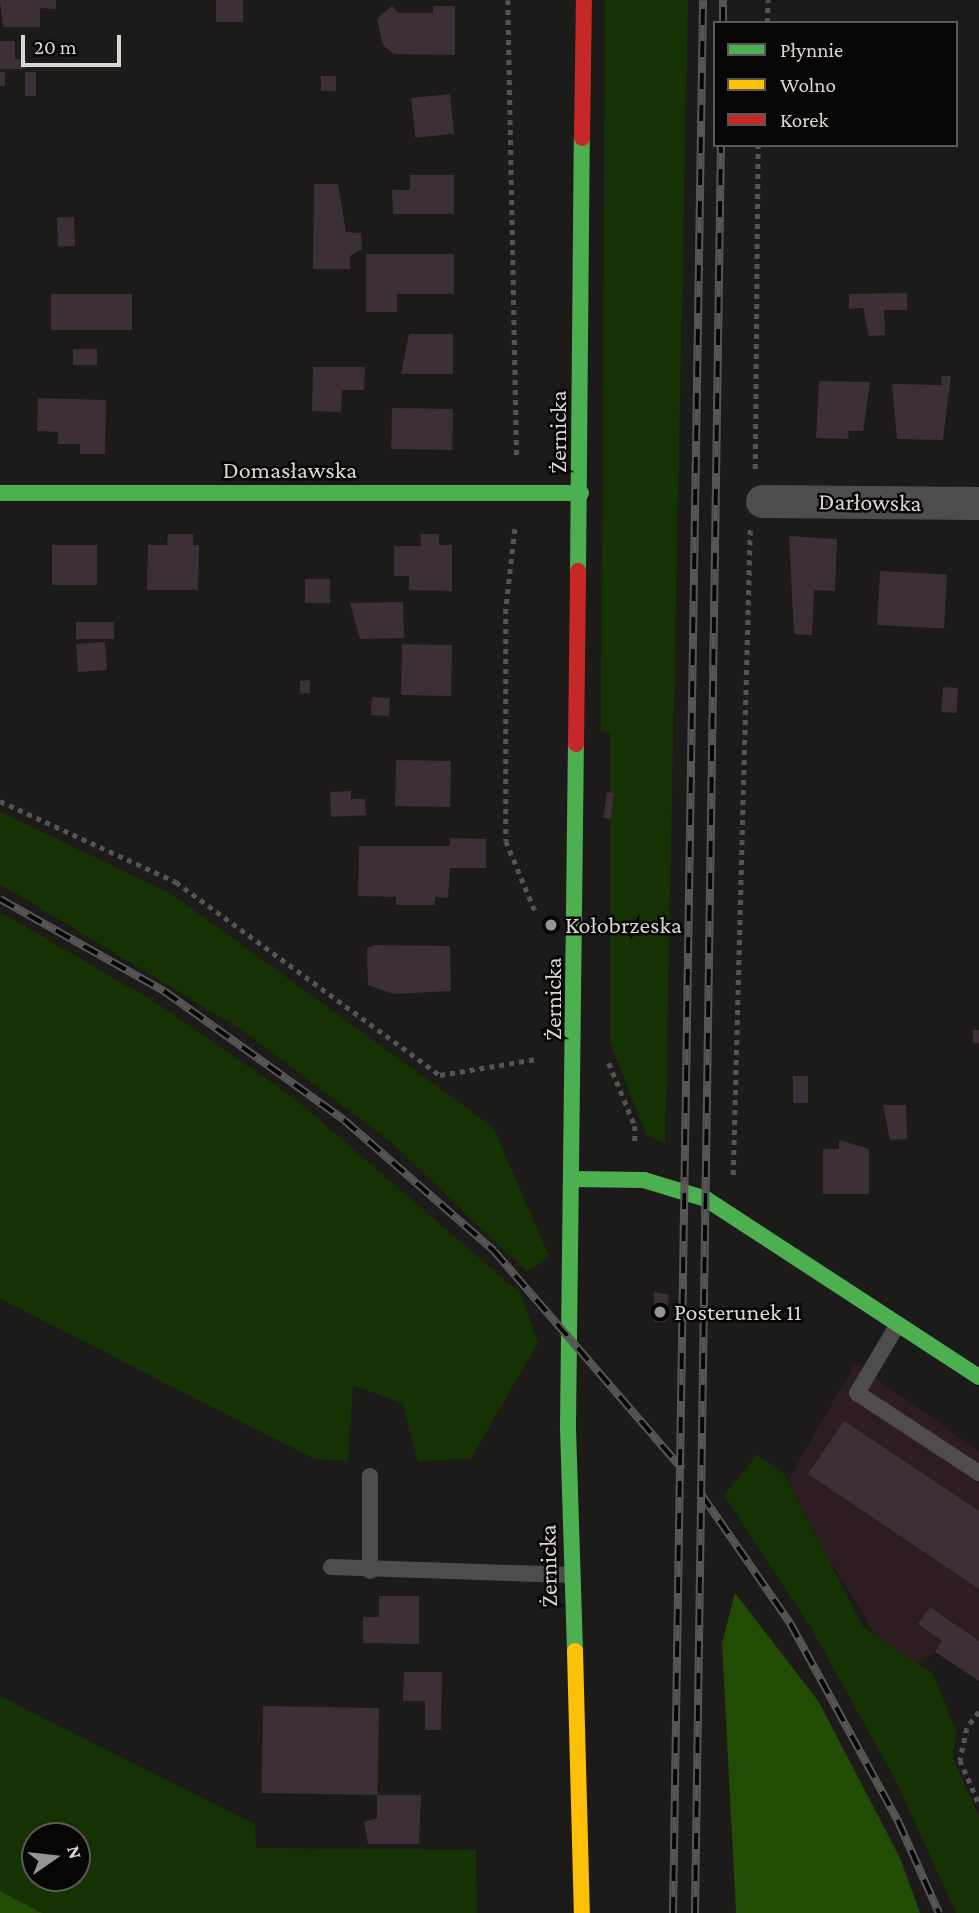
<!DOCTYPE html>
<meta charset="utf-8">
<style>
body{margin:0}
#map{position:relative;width:979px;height:1913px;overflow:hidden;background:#1d1b19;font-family:"Crimson Pro",serif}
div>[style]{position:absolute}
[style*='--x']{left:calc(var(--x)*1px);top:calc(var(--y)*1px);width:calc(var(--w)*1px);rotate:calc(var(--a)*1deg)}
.industrial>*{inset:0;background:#2d1c20}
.green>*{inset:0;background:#153203}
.forest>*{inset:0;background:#224b04}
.building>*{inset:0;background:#3c2f38;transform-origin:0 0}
.path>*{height:4.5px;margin-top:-2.25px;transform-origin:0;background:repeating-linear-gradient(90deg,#555454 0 5px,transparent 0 10px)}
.lane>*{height:16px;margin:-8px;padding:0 8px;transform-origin:8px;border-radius:8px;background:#4e4d4b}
.street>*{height:33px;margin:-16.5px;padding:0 16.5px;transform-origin:16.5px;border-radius:16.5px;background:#4e4d4b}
.fast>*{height:16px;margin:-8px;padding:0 8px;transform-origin:8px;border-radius:8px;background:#4caf50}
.slow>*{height:16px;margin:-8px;padding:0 8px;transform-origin:8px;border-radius:8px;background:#ffc107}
.jam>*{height:16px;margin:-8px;padding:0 8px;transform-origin:8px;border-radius:8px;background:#c62828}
.rail>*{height:8px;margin-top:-4px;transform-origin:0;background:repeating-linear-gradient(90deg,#070605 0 16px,#585655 0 32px);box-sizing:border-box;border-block:2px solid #585655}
.dots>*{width:19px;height:19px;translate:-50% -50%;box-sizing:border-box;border:4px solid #070605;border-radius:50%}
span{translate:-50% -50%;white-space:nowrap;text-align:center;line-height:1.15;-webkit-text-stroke:5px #070605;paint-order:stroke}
.street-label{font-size:24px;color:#d9d6d4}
.poi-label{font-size:24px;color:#d9d6d4}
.left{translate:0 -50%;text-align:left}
.legend{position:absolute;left:713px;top:21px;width:245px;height:126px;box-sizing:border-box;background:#070605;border:2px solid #5b5958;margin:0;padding:9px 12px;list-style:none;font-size:21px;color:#d9d6d4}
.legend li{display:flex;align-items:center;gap:14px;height:35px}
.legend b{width:35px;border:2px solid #5b5958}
.north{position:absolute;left:21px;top:1822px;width:70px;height:70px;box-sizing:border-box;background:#070605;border:2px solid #5b5958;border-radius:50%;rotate:76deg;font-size:19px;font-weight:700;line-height:28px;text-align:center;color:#d9d6d4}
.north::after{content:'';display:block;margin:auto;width:24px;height:32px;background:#979593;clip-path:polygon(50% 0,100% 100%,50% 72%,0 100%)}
.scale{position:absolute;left:21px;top:35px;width:100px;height:32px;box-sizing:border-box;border:4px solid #d9d6d4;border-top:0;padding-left:9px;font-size:21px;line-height:24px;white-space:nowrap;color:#d9d6d4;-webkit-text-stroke:5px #070605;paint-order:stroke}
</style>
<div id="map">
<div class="industrial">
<i style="clip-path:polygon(855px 1364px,979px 1451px,979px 1681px,935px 1652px,894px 1678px,862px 1611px,789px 1497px,788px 1480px)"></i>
</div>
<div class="green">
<i style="clip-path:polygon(605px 0,688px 0,665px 1144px,646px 1135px,610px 1042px,610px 732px,601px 731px)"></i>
<i style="clip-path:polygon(0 812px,170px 893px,493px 1127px,549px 1256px,527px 1272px,390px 1141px,242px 1030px,0 884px)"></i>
<i style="clip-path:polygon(0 912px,155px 1002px,294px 1098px,521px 1294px,538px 1343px,471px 1458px,418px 1462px,403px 1404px,353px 1385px,348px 1461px,315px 1459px,0 1299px)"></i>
<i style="clip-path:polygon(757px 1455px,784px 1474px,863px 1627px,933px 1674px,956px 1730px,953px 1759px,979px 1817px,979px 1913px,956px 1913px,896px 1781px,811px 1628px,724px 1495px)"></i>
<i style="clip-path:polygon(evenodd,0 1696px,255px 1824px,256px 1848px,476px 1850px,477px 1913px,42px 1913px,0 1891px,0 1696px,35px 1836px,77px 1836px,77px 1878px,35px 1878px,35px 1836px)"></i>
</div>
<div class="forest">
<i style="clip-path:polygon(735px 1593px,819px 1702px,900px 1858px,920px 1913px,736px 1913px,722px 1643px)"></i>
<i style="clip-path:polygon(0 1891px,42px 1913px,0 1913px)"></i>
</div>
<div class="building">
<i style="clip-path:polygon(0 0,56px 0,56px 9px,40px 8px,40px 27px,3px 27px)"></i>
<i style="left:216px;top:0;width:27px;height:22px"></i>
<i style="clip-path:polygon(392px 6px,398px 13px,433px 13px,433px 6px,455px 6px,455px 55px,394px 54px,383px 45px,377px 19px)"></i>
<i style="clip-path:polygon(0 41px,15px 41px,15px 59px,26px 60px,26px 69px,0 69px)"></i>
<i style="left:0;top:72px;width:5px;height:14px"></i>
<i style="left:25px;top:72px;width:11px;height:24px"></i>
<i style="left:321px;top:76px;width:15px;height:15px"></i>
<i style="left:450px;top:94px;width:40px;height:39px;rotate:84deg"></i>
<i style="clip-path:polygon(410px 175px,454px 175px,454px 214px,393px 214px,392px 190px,410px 190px)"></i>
<i style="clip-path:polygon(314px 184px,338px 184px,346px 232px,361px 233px,362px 249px,350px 256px,350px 269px,313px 269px)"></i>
<i style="left:74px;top:217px;width:29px;height:17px;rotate:88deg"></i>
<i style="clip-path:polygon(366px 254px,454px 254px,454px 294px,397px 294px,397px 312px,366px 312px)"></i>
<i style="clip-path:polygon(907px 293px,907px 310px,884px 310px,885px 335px,869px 336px,863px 308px,849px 309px,849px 294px)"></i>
<i style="left:51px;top:294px;width:81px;height:36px"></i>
<i style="clip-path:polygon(409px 334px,453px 334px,453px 374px,401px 374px)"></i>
<i style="left:97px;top:349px;width:16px;height:24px;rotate:90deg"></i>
<i style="clip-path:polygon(313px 367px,365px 367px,364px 390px,342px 390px,341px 412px,312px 411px)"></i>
<i style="clip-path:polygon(941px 376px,951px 376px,943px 440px,897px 439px,892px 384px,942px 385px)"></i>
<i style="clip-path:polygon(819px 381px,870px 382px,863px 431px,848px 431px,849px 439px,816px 438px)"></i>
<i style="clip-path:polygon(38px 398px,106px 400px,105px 454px,80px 454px,80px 444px,58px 444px,58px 432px,37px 431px)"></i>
<i style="left:392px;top:408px;width:61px;height:41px;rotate:1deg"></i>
<i style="clip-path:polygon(168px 534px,193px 534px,193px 545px,199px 545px,198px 590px,147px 590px,148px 545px,167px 545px)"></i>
<i style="clip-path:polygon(420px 534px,439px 534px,439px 545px,452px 545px,452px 591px,409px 590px,409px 576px,394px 576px,394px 546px,421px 546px)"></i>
<i style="clip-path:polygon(789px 536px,837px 539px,835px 591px,814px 590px,812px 635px,794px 634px)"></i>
<i style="left:52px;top:545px;width:45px;height:40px"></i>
<i style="left:880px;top:571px;width:67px;height:54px;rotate:3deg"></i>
<i style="left:305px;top:579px;width:25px;height:24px"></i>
<i style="clip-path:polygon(403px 602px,404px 638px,360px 639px,350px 603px)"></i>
<i style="left:114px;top:622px;width:17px;height:38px;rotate:90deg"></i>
<i style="left:105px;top:642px;width:28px;height:29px;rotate:86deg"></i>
<i style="left:452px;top:645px;width:51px;height:50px;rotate:91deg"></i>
<i style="clip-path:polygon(310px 680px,310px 693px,300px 694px,300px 681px)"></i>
<i style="left:943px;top:687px;width:15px;height:25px;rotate:4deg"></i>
<i style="left:372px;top:697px;width:18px;height:18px;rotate:3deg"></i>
<i style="left:396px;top:760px;width:55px;height:46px;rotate:1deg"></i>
<i style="clip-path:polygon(351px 791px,351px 799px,365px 799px,366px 815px,331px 817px,330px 792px)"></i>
<i style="left:607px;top:792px;width:7px;height:26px;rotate:8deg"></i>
<i style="clip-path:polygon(450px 838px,486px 839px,486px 868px,450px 868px,448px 898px,435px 897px,435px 905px,396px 905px,396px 897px,358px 896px,359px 846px,450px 846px)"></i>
<i style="clip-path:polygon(375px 945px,450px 946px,451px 991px,393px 994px,368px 985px,367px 948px)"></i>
<i style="left:973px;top:1030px;width:6px;height:13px"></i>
<i style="left:793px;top:1076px;width:15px;height:27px"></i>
<i style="clip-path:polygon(883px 1105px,906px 1105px,907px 1139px,890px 1140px)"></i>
<i style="clip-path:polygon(839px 1140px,869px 1149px,869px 1194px,823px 1194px,823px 1149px,839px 1149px)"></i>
<i style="clip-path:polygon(654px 1292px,669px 1295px,666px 1322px,654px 1322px)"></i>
<i style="clip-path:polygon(844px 1421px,979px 1511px,979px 1589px,808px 1474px)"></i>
<i style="clip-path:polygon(379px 1596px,419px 1596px,419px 1644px,363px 1643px,363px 1617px,379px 1617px)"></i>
<i style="clip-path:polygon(930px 1607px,979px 1641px,979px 1681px,935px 1652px,942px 1641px,918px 1624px)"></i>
<i style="clip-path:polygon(404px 1672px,442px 1672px,441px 1730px,425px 1730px,425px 1701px,403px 1701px)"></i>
<i style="left:379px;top:1708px;width:87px;height:116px;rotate:91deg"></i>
<i style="clip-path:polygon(377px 1795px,421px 1795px,419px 1844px,368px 1844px,364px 1822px,377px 1818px)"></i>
</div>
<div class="path">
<i style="--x:508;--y:0;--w:458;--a:88.9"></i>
<i style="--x:767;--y:23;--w:23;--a:-88"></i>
<i style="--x:755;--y:469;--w:324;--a:-89.5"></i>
<i style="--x:515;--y:529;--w:81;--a:96.4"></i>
<i style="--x:506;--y:609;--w:232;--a:90"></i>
<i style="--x:506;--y:841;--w:78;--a:67.4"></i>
<i style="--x:0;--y:801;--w:194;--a:24.7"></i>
<i style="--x:176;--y:882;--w:327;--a:36.2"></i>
<i style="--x:440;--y:1075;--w:98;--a:-9.4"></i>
<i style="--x:609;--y:1063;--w:68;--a:67.6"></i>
<i style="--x:635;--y:1126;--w:15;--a:90"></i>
<i style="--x:733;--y:1175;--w:646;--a:-88.49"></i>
<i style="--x:979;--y:1712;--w:20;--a:127"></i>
<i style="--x:967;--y:1728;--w:33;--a:102"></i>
<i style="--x:960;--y:1760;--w:48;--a:66.6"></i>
</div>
<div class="lane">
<i style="--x:898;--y:1324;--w:80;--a:120.7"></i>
<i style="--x:857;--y:1393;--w:146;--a:33.3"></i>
<i style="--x:331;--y:1567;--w:241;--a:1.9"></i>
<i style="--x:370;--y:1571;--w:95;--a:-90"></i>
</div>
<div class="street">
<i style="--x:762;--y:501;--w:217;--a:0.5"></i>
</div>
<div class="fast">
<i style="--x:0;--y:493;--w:581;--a:0"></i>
<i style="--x:578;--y:571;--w:433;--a:-89.5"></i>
<i style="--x:573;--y:1179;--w:71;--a:0.8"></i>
<i style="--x:644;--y:1180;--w:65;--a:17"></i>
<i style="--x:706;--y:1199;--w:326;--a:33.1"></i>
<i style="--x:575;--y:1651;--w:227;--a:-91.8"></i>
<i style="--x:568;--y:1424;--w:680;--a:-89.33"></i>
</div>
<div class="slow">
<i style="--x:575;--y:1651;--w:262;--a:88.5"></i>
</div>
<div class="jam">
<i style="--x:582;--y:138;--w:138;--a:-89.2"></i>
<i style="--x:576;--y:744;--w:173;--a:-89.3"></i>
</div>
<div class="rail">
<i style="--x:723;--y:23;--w:23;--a:-90"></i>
<i style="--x:0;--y:899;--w:188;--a:29.3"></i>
<i style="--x:164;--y:991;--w:221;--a:35.6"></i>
<i style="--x:344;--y:1120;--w:199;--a:41.1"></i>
<i style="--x:494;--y:1251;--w:288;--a:49.2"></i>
<i style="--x:701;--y:1494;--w:157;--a:55.4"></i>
<i style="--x:790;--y:1623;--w:226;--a:61.4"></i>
<i style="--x:898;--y:1821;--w:101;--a:66"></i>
<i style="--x:673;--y:1913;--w:1913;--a:-89.1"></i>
<i style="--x:695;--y:1913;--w:1768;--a:-89.16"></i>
</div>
<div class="dots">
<i style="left:551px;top:925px;background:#979593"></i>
<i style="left:660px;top:1312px;background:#979593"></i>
</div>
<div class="street-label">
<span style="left:558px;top:432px;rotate:-90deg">Żernicka</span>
<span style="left:290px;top:470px">Domasławska</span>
<span style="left:870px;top:502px;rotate:1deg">Darłowska</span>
<span style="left:553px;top:999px;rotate:-90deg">Żernicka</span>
<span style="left:548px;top:1566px;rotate:-91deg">Żernicka</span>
</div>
<div class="poi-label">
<span class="left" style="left:565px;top:925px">Kołobrzeska</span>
<span class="left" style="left:674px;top:1312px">Posterunek 11</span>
</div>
<ul class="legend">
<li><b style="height:9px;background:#4caf50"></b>Płynnie</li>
<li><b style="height:9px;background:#ffc107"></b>Wolno</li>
<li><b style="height:9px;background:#c62828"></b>Korek</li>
</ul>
<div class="north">N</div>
<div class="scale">20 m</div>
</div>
